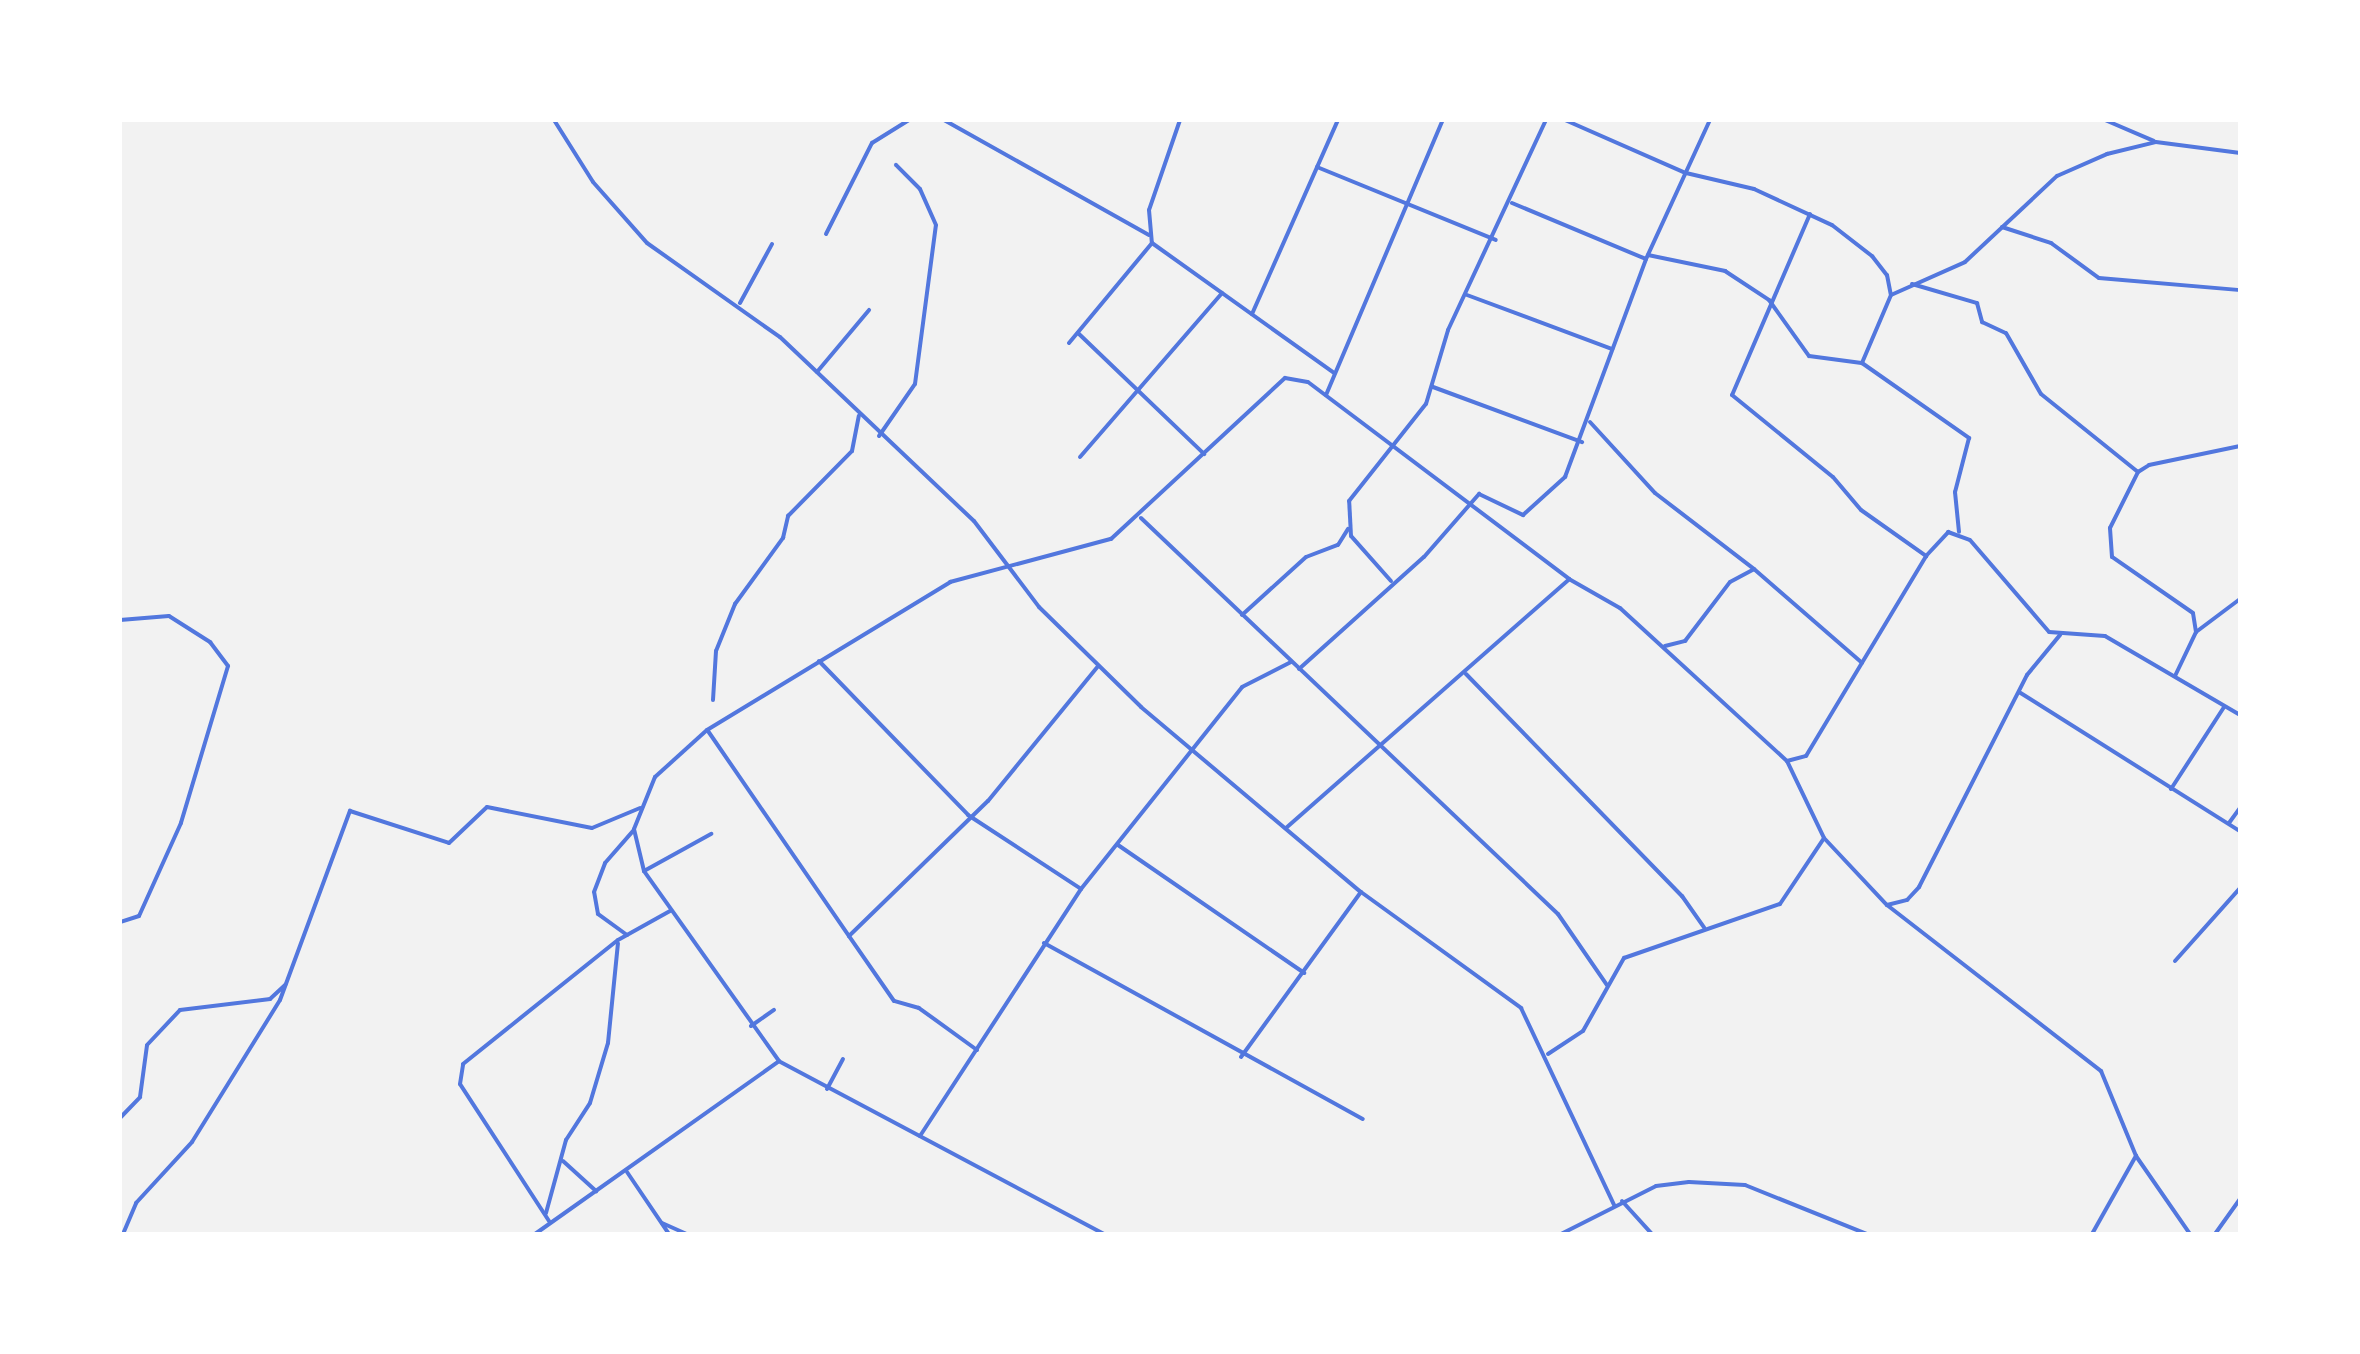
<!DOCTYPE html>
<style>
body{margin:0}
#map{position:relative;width:2360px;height:1354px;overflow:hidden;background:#f2f2f2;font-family:"Work Sans",sans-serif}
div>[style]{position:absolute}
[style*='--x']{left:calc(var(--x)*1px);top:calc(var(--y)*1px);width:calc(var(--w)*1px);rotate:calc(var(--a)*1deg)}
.minor>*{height:4px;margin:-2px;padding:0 2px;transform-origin:2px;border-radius:2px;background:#5277de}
span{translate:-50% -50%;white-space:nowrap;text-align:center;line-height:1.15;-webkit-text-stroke:8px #fff;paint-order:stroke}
.frame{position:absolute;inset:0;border:122px solid #fff;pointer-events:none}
</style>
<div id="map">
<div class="minor">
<i style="--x:554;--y:120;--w:73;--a:57.8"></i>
<i style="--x:593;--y:182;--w:81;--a:48.5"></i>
<i style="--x:647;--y:243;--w:163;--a:35.3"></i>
<i style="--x:780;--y:337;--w:267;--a:43.5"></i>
<i style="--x:974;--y:521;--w:108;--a:52.9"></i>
<i style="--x:1039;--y:607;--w:143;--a:44.4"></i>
<i style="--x:1141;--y:707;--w:287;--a:40.1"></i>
<i style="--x:1361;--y:892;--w:198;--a:35.9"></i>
<i style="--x:1521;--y:1008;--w:218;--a:64.7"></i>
<i style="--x:944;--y:120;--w:235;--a:29.3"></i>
<i style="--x:1180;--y:120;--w:95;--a:109"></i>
<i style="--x:1149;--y:210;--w:33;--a:85"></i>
<i style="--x:1152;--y:243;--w:224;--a:35.5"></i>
<i style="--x:1565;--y:120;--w:132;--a:23.7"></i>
<i style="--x:1686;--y:173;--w:70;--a:13.2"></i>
<i style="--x:1754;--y:189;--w:86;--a:24.8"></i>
<i style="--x:1832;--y:225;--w:51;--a:37.8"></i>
<i style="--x:1872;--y:256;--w:24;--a:52"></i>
<i style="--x:1887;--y:275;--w:20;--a:79"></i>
<i style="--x:1891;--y:295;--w:74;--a:113.1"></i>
<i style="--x:1862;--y:363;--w:131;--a:35"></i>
<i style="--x:1969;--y:438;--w:56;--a:104.5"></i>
<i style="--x:1955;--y:492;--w:40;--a:84.3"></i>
<i style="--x:2105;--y:120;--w:53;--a:23.2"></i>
<i style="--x:1317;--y:167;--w:193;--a:22.2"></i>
<i style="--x:1512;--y:203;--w:145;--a:22.7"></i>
<i style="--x:1810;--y:214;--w:197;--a:113.3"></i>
<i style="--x:1732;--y:395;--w:130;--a:39.1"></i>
<i style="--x:1833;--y:477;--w:43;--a:49.7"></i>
<i style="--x:1861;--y:510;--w:80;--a:35.3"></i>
<i style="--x:2002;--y:227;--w:52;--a:18.1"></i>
<i style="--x:2051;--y:243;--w:59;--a:36.1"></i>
<i style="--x:2099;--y:278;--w:142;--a:4.9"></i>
<i style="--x:826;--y:234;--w:102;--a:-63.2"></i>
<i style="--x:872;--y:143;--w:44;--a:-31.9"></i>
<i style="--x:1648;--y:255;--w:79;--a:11.7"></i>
<i style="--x:1725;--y:271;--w:53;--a:33.4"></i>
<i style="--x:1769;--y:300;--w:69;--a:54.5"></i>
<i style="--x:1809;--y:356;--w:53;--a:7.5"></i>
<i style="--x:1912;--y:284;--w:68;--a:16.3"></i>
<i style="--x:1977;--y:303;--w:20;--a:75"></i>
<i style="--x:1982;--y:322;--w:26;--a:25"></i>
<i style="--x:2006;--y:333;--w:70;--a:60.2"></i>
<i style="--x:2041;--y:394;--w:124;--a:38.8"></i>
<i style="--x:1467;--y:295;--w:155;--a:20.4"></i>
<i style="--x:1891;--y:295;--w:81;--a:-24"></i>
<i style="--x:1965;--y:262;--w:126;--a:-43.1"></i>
<i style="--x:2057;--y:176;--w:55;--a:-23.7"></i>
<i style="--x:2107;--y:154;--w:50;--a:-13.8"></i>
<i style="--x:2156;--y:142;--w:85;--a:7.5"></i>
<i style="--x:740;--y:303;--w:67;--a:-61.5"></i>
<i style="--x:1252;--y:314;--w:212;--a:-66.1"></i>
<i style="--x:1078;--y:333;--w:175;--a:43.8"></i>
<i style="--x:1069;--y:343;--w:130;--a:-50.3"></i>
<i style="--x:817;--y:372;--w:81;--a:-50"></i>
<i style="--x:1433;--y:387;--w:159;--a:20.3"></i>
<i style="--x:1326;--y:395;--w:299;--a:-67"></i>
<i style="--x:1590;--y:422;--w:96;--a:47.5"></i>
<i style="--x:1655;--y:493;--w:125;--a:37.5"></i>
<i style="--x:879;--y:436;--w:63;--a:-55.3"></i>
<i style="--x:915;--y:384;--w:160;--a:-82.5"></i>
<i style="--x:936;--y:225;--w:39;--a:-114"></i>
<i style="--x:920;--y:189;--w:34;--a:-135"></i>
<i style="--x:1080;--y:457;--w:217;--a:-49.1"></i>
<i style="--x:1141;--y:518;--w:575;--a:43.52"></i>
<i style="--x:1558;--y:914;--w:86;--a:55.4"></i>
<i style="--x:1391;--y:581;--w:60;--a:-131.6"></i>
<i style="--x:1351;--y:536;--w:35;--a:-93"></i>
<i style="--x:1349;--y:501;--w:124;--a:-51.6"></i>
<i style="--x:1426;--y:404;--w:77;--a:-73.4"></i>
<i style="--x:1448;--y:330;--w:232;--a:-65"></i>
<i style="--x:1242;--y:615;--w:86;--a:-42.2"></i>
<i style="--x:1306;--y:557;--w:34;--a:-21"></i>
<i style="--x:1338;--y:545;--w:19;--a:-58"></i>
<i style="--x:120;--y:620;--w:49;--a:-4.7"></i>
<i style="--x:169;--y:616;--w:49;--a:32.4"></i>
<i style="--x:210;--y:642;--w:30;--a:53"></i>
<i style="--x:228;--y:666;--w:164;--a:106.7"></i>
<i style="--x:181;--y:823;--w:102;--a:114.3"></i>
<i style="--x:139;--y:916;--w:20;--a:162"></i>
<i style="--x:2196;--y:632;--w:55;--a:-36.9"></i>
<i style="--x:1665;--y:646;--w:21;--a:-14"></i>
<i style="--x:1685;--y:641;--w:74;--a:-52.7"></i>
<i style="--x:1730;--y:582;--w:27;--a:-28"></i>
<i style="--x:1754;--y:569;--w:143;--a:41"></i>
<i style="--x:819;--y:661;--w:214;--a:45.9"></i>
<i style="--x:968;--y:815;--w:135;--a:33.2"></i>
<i style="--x:1299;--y:669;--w:168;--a:-41.9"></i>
<i style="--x:1424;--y:557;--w:84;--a:-48.9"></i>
<i style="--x:1479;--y:494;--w:49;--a:25.5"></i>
<i style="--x:1523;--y:515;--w:57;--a:-42.1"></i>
<i style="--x:1565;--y:477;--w:233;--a:-69.6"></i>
<i style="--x:1646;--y:259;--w:153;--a:-65.3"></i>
<i style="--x:1466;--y:674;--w:310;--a:45.8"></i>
<i style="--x:1682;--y:896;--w:39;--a:55"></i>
<i style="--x:2175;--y:676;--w:49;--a:-64.5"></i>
<i style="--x:2196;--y:632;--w:19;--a:-99"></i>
<i style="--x:2193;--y:613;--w:98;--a:-145.3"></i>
<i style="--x:2112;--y:557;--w:29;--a:-94"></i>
<i style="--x:2110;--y:528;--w:63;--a:-63.4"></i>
<i style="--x:2138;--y:472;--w:13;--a:-32"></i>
<i style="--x:2149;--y:465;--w:93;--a:-11.8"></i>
<i style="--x:2019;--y:692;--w:261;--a:32.2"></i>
<i style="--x:713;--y:700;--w:49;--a:-86.5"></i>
<i style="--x:716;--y:651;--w:51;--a:-68"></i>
<i style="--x:735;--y:604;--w:82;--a:-54"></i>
<i style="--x:783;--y:538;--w:23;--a:-77"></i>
<i style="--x:788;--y:516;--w:91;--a:-45.4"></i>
<i style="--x:852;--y:451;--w:36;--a:-79"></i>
<i style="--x:708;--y:731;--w:249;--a:55.5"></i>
<i style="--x:1787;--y:761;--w:85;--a:64.3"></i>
<i style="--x:1824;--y:838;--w:92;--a:46.8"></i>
<i style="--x:1887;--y:905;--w:271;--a:37.8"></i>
<i style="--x:2101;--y:1071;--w:92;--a:67.6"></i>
<i style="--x:2136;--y:1156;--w:95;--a:55.3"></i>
<i style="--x:2171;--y:789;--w:98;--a:-57.1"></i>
<i style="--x:2229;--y:823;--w:19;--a:-54"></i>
<i style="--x:1286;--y:828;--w:377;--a:-41.3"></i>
<i style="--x:1118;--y:845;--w:226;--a:34.5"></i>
<i style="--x:644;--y:871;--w:77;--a:-28.9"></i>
<i style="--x:1887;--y:905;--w:21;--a:-14"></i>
<i style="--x:1907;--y:900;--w:18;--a:-47"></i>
<i style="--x:1919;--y:887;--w:238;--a:-63"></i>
<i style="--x:2027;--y:675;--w:52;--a:-50.5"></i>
<i style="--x:627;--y:935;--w:36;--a:-144"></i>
<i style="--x:598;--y:914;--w:22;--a:-100"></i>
<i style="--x:594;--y:892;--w:31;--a:-69"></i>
<i style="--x:605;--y:863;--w:43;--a:-48.8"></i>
<i style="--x:1044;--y:943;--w:364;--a:28.9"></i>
<i style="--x:2175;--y:961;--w:98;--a:-48.3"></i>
<i style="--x:751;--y:1026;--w:28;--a:-35"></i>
<i style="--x:977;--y:1050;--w:72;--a:-144.1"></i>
<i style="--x:919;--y:1008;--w:26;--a:-164"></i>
<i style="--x:894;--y:1001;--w:79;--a:-124.7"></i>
<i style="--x:849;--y:936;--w:194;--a:-44.2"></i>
<i style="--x:988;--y:801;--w:174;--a:-50.8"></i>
<i style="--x:1548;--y:1054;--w:42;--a:-33.3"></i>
<i style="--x:1583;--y:1031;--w:84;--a:-60.7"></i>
<i style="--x:1624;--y:958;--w:165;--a:-19.1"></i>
<i style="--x:1780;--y:904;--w:79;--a:-56.3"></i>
<i style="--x:1241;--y:1057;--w:204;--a:-54"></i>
<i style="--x:827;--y:1089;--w:34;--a:-62"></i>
<i style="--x:120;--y:1118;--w:29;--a:-46"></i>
<i style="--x:140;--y:1097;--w:52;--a:-82.3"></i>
<i style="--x:147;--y:1045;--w:48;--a:-46.7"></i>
<i style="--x:180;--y:1010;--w:91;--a:-7"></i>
<i style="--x:270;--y:999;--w:21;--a:-43"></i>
<i style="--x:920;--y:1136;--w:295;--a:-56.9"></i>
<i style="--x:1081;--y:889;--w:258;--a:-51.4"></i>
<i style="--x:1242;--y:687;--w:55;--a:-27"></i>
<i style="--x:563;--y:1161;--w:45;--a:42.3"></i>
<i style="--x:627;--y:1172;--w:75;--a:55.9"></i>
<i style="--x:1622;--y:1201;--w:45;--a:47.7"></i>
<i style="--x:546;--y:1213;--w:76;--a:-74.7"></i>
<i style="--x:566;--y:1140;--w:44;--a:-57"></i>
<i style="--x:590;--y:1103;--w:63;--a:-73.3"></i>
<i style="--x:608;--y:1043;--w:100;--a:-84.3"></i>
<i style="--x:549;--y:1221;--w:163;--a:-123"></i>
<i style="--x:460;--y:1084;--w:20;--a:-81"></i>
<i style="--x:463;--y:1064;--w:198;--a:-38.7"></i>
<i style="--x:618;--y:940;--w:60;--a:-29.1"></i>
<i style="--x:662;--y:1223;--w:27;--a:24"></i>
<i style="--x:123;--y:1234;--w:34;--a:-67"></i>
<i style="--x:136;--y:1203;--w:83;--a:-47.4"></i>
<i style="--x:192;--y:1142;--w:167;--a:-58.2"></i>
<i style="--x:280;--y:1000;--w:202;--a:-69.7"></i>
<i style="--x:350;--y:811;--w:104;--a:17.9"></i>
<i style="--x:449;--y:843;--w:52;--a:-43.5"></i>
<i style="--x:487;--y:807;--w:107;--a:11.3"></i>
<i style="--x:592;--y:828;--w:52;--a:-22.6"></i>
<i style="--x:535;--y:1234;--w:299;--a:-35.3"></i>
<i style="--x:1104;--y:1234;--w:368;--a:-152"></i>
<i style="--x:779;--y:1061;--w:233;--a:-125.4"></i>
<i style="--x:644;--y:871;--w:43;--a:-103.4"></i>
<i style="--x:634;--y:829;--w:56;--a:-68"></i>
<i style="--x:655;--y:777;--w:70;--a:-42.1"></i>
<i style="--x:707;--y:730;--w:285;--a:-31.3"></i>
<i style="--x:950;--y:582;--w:167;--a:-15"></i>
<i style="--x:1111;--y:539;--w:237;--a:-42.8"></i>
<i style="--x:1285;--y:378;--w:23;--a:10"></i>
<i style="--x:1308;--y:382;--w:327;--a:37"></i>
<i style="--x:1569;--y:579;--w:59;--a:29.6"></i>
<i style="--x:1620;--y:608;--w:226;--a:42.5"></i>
<i style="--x:1787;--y:761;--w:20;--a:-15"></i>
<i style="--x:1806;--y:756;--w:233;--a:-59"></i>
<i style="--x:1926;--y:556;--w:33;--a:-47"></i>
<i style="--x:1948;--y:532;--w:23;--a:20"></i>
<i style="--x:1970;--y:540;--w:121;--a:49.3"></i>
<i style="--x:2049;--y:632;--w:56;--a:4.1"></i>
<i style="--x:2105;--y:636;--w:156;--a:30.3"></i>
<i style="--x:1561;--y:1234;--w:106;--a:-26.8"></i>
<i style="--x:1656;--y:1186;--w:33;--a:-7"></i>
<i style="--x:1689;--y:1182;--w:56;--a:3.1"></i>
<i style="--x:1745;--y:1185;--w:131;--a:21.9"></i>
<i style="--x:2092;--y:1234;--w:90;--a:-60.6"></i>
<i style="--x:2215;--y:1234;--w:43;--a:-54.5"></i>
</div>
<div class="frame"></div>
</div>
